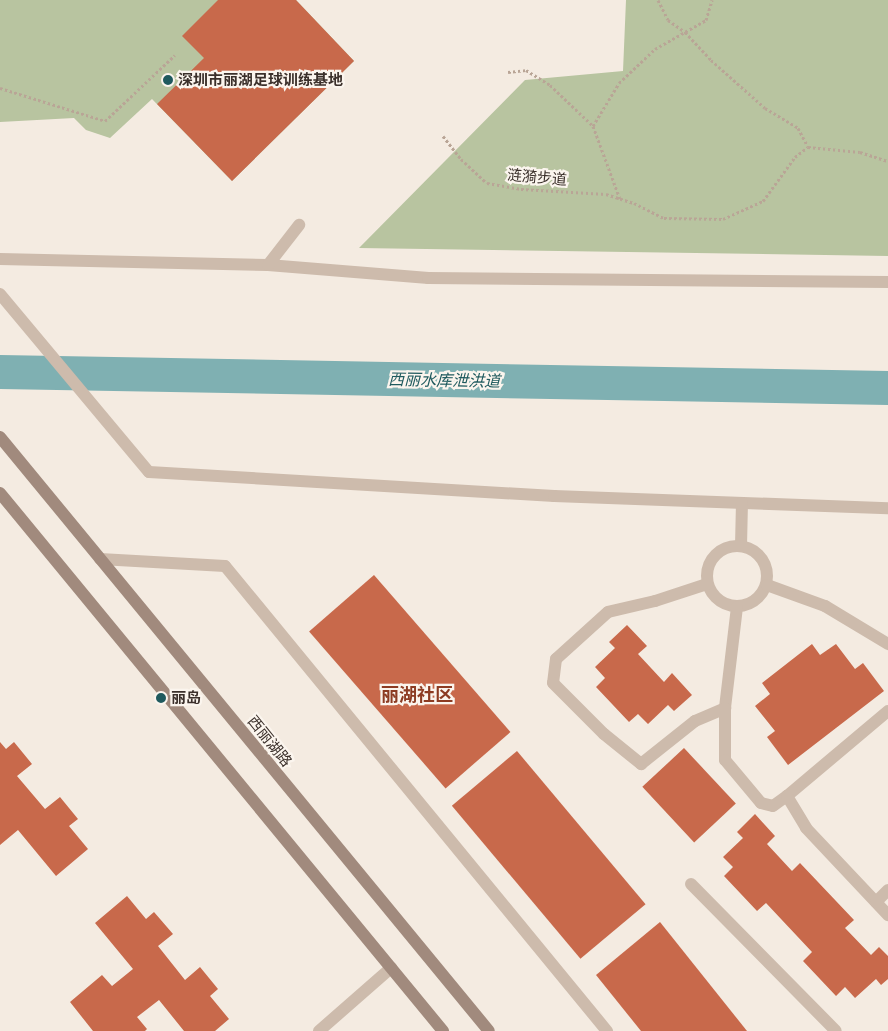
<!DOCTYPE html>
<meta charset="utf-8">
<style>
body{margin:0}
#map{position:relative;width:888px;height:1031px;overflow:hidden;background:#f4ebe1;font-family:"Golos Text","Noto Sans SC",sans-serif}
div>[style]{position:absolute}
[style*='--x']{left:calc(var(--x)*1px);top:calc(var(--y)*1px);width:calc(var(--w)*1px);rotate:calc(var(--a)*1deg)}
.green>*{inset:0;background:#b8c4a0}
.canal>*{height:34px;margin:-17px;padding:0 17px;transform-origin:17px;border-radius:17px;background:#7fb0b2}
.building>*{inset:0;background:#c8694b;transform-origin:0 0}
.path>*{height:3px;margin-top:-1.5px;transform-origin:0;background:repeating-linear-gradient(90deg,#b9a596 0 2.5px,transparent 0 5px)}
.service>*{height:12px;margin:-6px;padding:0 6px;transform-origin:6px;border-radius:6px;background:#cdbbac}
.service>.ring{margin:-6px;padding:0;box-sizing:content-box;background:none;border:12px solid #cdbbac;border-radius:50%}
.secondary>*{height:12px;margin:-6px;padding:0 6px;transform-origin:6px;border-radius:6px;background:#a18a7d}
.dots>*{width:14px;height:14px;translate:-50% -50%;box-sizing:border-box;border:2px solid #fbf5ee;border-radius:50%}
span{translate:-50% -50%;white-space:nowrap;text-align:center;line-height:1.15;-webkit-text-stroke:4.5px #fbf5ee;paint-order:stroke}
.poi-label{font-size:15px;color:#3b302b;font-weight:700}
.left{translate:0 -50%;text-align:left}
.street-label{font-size:15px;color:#3b302b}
.water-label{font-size:16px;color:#1f5a5e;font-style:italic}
.quarter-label{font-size:18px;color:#8c3b22;font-weight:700}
</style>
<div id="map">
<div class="green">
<i style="clip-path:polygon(0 0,296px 0,354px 61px,232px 181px,152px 99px,110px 138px,86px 130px,74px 118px,0 122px)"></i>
<i style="clip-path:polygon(626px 0,888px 0,888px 256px,359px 248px,525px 80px,623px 71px)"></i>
</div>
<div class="canal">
<i style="--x:0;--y:372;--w:888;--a:1.03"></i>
</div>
<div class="building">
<i style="clip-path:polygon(218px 0,296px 0,354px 61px,232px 181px,157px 104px,204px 58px,182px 36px)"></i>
<i style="left:374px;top:575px;width:208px;height:86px;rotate:49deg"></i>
<i style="clip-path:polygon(627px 625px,647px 646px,638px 654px,664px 682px,672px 673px,692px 695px,674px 711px,668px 705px,648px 724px,638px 714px,629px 722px,596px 687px,605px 678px,595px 667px,615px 648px,609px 642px)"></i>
<i style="clip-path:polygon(812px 644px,820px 655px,836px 644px,855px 669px,863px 663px,884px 691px,788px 765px,767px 737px,775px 731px,755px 706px,770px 694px,762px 683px)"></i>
<i style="clip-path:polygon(0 742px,6px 749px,14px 742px,32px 764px,17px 776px,45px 809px,60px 797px,78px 819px,69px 826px,88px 849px,56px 876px,18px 830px,0 845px)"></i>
<i style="left:684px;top:748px;width:76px;height:57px;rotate:47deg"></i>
<i style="left:517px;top:751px;width:200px;height:85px;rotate:50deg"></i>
<i style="clip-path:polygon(755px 814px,775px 836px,767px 844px,792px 871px,800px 863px,854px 920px,845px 928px,871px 955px,879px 947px,888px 956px,888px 979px,881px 985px,876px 979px,855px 998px,845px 987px,836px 996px,803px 961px,812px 952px,766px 903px,757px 911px,724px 876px,733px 867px,723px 857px,743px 838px,737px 832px)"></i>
<i style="clip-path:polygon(127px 896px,146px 919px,154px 912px,173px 934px,158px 946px,185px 980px,200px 967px,218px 989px,210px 996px,229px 1019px,215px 1031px,184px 1031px,159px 1000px,137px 1017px,147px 1029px,145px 1031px,93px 1031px,70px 1002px,102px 975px,112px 986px,133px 969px,95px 923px)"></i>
<i style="clip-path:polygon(660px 922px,747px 1031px,641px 1031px,596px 975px)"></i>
</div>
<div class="path">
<i style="--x:658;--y:0;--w:22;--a:63"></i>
<i style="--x:668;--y:20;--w:21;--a:35"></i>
<i style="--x:685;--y:32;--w:38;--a:47"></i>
<i style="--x:711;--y:60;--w:72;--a:41.6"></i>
<i style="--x:765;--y:108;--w:39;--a:31"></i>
<i style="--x:798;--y:128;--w:21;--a:62"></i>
<i style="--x:508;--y:72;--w:18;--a:-6"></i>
<i style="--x:526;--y:70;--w:28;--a:32"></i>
<i style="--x:550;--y:85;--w:59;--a:43.6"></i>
<i style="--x:593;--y:126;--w:78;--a:69.7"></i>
<i style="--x:0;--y:88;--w:110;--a:17.4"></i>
<i style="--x:105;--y:121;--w:96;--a:-43.3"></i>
<i style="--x:593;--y:126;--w:50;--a:-58.8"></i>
<i style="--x:619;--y:83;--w:50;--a:-43.4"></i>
<i style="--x:655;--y:49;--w:59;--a:-29.6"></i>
<i style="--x:706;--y:20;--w:21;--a:-73"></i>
<i style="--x:443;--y:136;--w:29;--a:52"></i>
<i style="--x:461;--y:159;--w:35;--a:43"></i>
<i style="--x:487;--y:183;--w:35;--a:10"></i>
<i style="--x:521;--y:189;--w:85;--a:3.4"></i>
<i style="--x:606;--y:194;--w:29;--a:18"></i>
<i style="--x:634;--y:203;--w:34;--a:27"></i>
<i style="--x:664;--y:218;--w:59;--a:1"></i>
<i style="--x:723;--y:219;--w:44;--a:-24.2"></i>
<i style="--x:763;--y:201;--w:54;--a:-54"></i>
<i style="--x:795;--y:157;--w:16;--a:-38"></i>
<i style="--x:808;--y:147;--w:52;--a:5.5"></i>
<i style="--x:860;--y:152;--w:29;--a:18"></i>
</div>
<div class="service">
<i style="--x:0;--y:259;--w:268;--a:1.3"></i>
<i style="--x:268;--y:265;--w:161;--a:4.6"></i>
<i style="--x:428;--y:278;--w:460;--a:0.5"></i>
<i style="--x:268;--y:265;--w:51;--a:-52.2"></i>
<i style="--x:0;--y:294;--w:232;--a:50.1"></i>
<i style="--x:149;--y:472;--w:406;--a:3.4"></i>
<i style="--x:554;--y:496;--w:334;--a:2.1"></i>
<i style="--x:741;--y:546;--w:43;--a:-88.7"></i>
<i class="ring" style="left:707px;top:546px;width:48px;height:48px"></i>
<i style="--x:100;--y:559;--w:125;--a:3.2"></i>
<i style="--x:225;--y:566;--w:602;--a:50.6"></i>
<i style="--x:707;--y:584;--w:55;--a:161.9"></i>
<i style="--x:655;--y:601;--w:48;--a:166.8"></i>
<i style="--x:608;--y:612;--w:70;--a:137.9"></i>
<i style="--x:556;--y:659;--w:24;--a:97"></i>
<i style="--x:553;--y:683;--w:72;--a:45"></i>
<i style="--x:604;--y:734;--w:48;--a:39"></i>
<i style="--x:641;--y:764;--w:69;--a:-38.5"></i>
<i style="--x:695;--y:721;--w:33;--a:-23"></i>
<i style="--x:767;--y:585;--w:62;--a:19.9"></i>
<i style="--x:825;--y:606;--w:74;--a:31.1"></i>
<i style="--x:737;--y:607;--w:102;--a:96.8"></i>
<i style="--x:725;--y:708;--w:52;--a:90"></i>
<i style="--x:725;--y:760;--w:56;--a:50.1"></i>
<i style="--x:761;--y:803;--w:12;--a:14"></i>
<i style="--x:773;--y:806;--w:17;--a:-36"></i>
<i style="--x:787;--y:796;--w:132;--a:-40.1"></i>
<i style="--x:787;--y:796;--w:37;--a:59"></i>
<i style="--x:806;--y:828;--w:120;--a:46.7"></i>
<i style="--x:691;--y:884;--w:206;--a:45.4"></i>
<i style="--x:876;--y:902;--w:17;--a:-45"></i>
<i style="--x:319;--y:1031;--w:96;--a:-41.2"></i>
</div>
<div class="secondary">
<i style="--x:0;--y:437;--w:769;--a:50.54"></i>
<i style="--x:0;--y:493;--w:697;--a:50.53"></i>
</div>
<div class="dots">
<i style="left:168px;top:80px;background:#1f5a5e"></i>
<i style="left:161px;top:698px;background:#1f5a5e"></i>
</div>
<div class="poi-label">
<span class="left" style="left:178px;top:80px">深圳市丽湖足球训练基地</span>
<span class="left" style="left:171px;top:698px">丽岛</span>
</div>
<div class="street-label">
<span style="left:537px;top:177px;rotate:5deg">涟漪步道</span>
<span style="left:270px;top:741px;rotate:51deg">西丽湖路</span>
</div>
<div class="water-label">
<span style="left:444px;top:380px;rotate:1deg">西丽水库泄洪道</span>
</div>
<div class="quarter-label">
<span style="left:417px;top:694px">丽湖社区</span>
</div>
</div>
